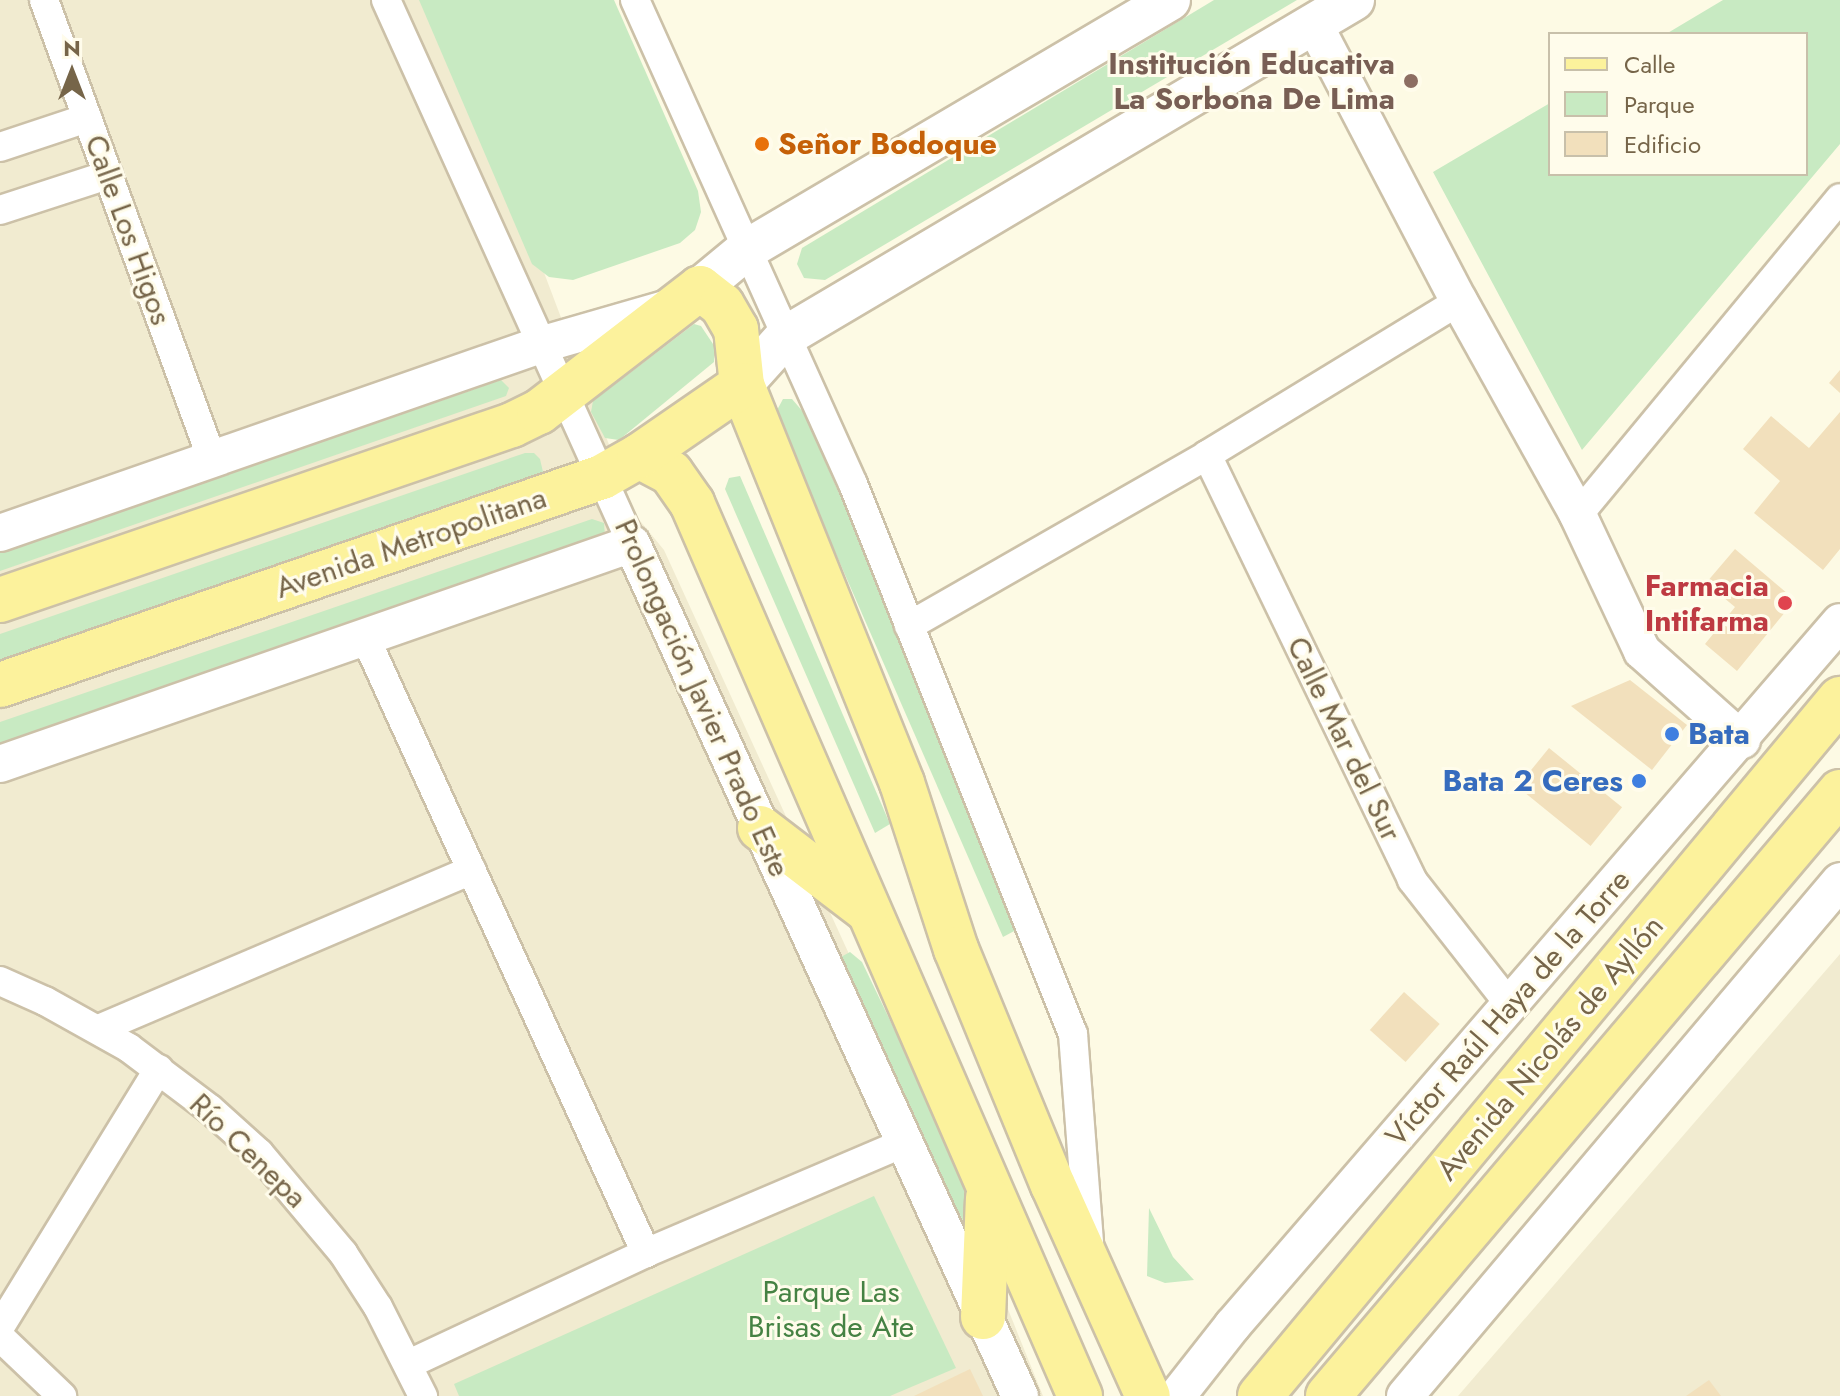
<!DOCTYPE html>
<meta charset="utf-8">
<style>
body{margin:0}
#map{position:relative;width:1840px;height:1396px;overflow:hidden;background:#fdfae4;font-family:Jost,sans-serif}
div>[style]{position:absolute}
[style*='--x']{left:calc(var(--x)*1px);top:calc(var(--y)*1px);width:calc(var(--w)*1px);rotate:calc(var(--a)*1deg)}
.residential>*{inset:0;background:#f1ebd0}
.green>*{inset:0;background:#c8eac2}
.building>*{inset:0;background:#f2e0bc;transform-origin:0 0}
.roads{filter:drop-shadow(2px 0 #ccc1a8) drop-shadow(-2px 0 #ccc1a8) drop-shadow(0 2px #ccc1a8) drop-shadow(0 -2px #ccc1a8)}
.minor>*{height:28px;margin:-14px;padding:0 14px;transform-origin:14px;border-radius:14px;background:#fff}
.tertiary>*{height:36px;margin:-18px;padding:0 18px;transform-origin:18px;border-radius:18px;background:#fff}
.secondary>*{height:40px;margin:-20px;padding:0 20px;transform-origin:20px;border-radius:20px;background:#fff}
.primary>*{height:44px;margin:-22px;padding:0 22px;transform-origin:22px;border-radius:22px;background:#fcf29c}
.dots>*{width:22px;height:22px;translate:-50% -50%;box-sizing:border-box;border:4px solid #fffceb;border-radius:50%}
span{translate:-50% -50%;white-space:nowrap;text-align:center;line-height:1.15;-webkit-text-stroke:6px #fffceb;paint-order:stroke}
.education-label{font-size:30px;color:#785e54;font-weight:700}
.right{translate:-100% -50%;text-align:right}
.food-label{font-size:30px;color:#c56008;font-weight:700}
.left{translate:0 -50%;text-align:left}
.street-label{font-size:30px;color:#766549}
.health-label{font-size:30px;color:#be3a42;font-weight:700}
.shop-label{font-size:30px;color:#366cbe;font-weight:700}
.park-label{font-size:30px;color:#458243}
.legend{position:absolute;left:1548px;top:32px;width:260px;height:144px;box-sizing:border-box;background:#fffceb;border:2px solid #c8c0aa;margin:0;padding:10px 14px;list-style:none;font-size:24px;color:#766549}
.legend li{display:flex;align-items:center;gap:16px;height:40px}
.legend b{width:40px;border:2px solid #c8c0aa}
.north{position:absolute;left:32px;top:32px;width:80px;height:80px;-webkit-text-stroke:6px #fffceb;paint-order:stroke;rotate:0deg;font-size:22px;font-weight:700;line-height:32px;text-align:center;color:#766549}
.north::after{content:'';display:block;margin:auto;width:28px;height:36px;background:#766549;clip-path:polygon(50% 0,100% 100%,50% 72%,0 100%)}
</style>
<div id="map">
<div class="residential">
<i style="clip-path:polygon(0 0,441px 0,636px 516px,664px 550px,980px 1240px,1043px 1396px,0 1396px)"></i>
<i style="clip-path:polygon(1840px 954px,1840px 1396px,1458px 1396px)"></i>
</div>
<div class="green">
<i style="clip-path:polygon(419px 0,614px 0,698px 191px,701px 212px,695px 230px,680px 243px,573px 280px,549px 277px,532px 264px)"></i>
<i style="clip-path:polygon(1214px 0,1297px 0,825px 280px,804px 278px,797px 264px,802px 248px)"></i>
<i style="clip-path:polygon(1723px 0,1840px 0,1840px 144px,1582px 450px,1433px 172px,1550px 103px,1550px 174px,1806px 174px,1806px 34px,1666px 34px)"></i>
<i style="clip-path:polygon(694px 324px,701px 326px,715px 347px,714px 362px,619px 440px,605px 438px,591px 412px,593px 401px)"></i>
<i style="clip-path:polygon(501px 380px,509px 388px,506px 396px,0 571px,0 553px)"></i>
<i style="clip-path:polygon(783px 399px,792px 399px,804px 413px,1027px 924px,1003px 937px,778px 421px,776px 412px)"></i>
<i style="clip-path:polygon(525px 453px,534px 453px,540px 459px,543px 472px,537px 480px,0 666px,0 634px)"></i>
<i style="clip-path:polygon(740px 476px,890px 824px,875px 833px,725px 489px,729px 478px)"></i>
<i style="clip-path:polygon(592px 519px,604px 523px,605px 536px,0 746px,0 722px)"></i>
<i style="clip-path:polygon(850px 952px,862px 962px,973px 1193px,970px 1235px,888px 1070px,842px 968px,841px 957px)"></i>
<i style="clip-path:polygon(874px 1196px,956px 1368px,890px 1396px,459px 1396px,454px 1384px)"></i>
<i style="clip-path:polygon(1149px 1208px,1173px 1257px,1194px 1280px,1165px 1283px,1147px 1276px)"></i>
</div>
<div class="building">
<i style="clip-path:polygon(1840px 370px,1840px 393px,1829px 383px)"></i>
<i style="clip-path:polygon(1840px 412px,1840px 549px,1823px 570px,1754px 513px,1780px 481px,1743px 449px,1771px 416px,1809px 448px)"></i>
<i style="clip-path:polygon(1735px 549px,1795px 600px,1737px 671px,1705px 644px,1735px 607px,1706px 583px)"></i>
<i style="clip-path:polygon(1630px 680px,1687px 725px,1652px 770px,1571px 706px)"></i>
<i style="left:1549px;top:748px;width:94px;height:50px;rotate:39deg"></i>
<i style="left:1404px;top:992px;width:48px;height:51px;rotate:42deg"></i>
<i style="clip-path:polygon(970px 1369px,983px 1396px,914px 1396px)"></i>
<i style="clip-path:polygon(1709px 1380px,1721px 1396px,1686px 1396px)"></i>
</div>
<div class="roads">
<div class="minor">
<i style="--x:44;--y:0;--w:490;--a:69.9"></i>
<i style="--x:386;--y:0;--w:597;--a:65.67"></i>
<i style="--x:635;--y:0;--w:531;--a:65.75"></i>
<i style="--x:853;--y:484;--w:592;--a:68.2"></i>
<i style="--x:1073;--y:1034;--w:208;--a:85.6"></i>
<i style="--x:0;--y:147;--w:92;--a:-18.4"></i>
<i style="--x:0;--y:210;--w:114;--a:-18"></i>
<i style="--x:1207;--y:455;--w:472;--a:64.2"></i>
<i style="--x:1412;--y:880;--w:159;--a:51.9"></i>
<i style="--x:1578;--y:515;--w:411;--a:-50.4"></i>
<i style="--x:909;--y:626;--w:344;--a:-29.8"></i>
<i style="--x:1207;--y:455;--w:295;--a:-31.4"></i>
<i style="--x:366;--y:639;--w:675;--a:65.49"></i>
<i style="--x:0;--y:981;--w:49;--a:24"></i>
<i style="--x:45;--y:1001;--w:96;--a:29.2"></i>
<i style="--x:129;--y:1048;--w:101;--a:37"></i>
<i style="--x:210;--y:1109;--w:66;--a:41.9"></i>
<i style="--x:259;--y:1153;--w:131;--a:50"></i>
<i style="--x:343;--y:1253;--w:64;--a:57.1"></i>
<i style="--x:378;--y:1307;--w:100;--a:63.2"></i>
<i style="--x:99;--y:1029;--w:405;--a:-23.1"></i>
<i style="--x:0;--y:1327;--w:303;--a:-58.4"></i>
<i style="--x:0;--y:1337;--w:86;--a:43.6"></i>
<i style="--x:409;--y:1364;--w:262;--a:-25.1"></i>
<i style="--x:646;--y:1253;--w:278;--a:-23.1"></i>
</div>
<div class="tertiary">
<i style="--x:1314;--y:24;--w:313;--a:62.4"></i>
<i style="--x:1459;--y:301;--w:245;--a:60.9"></i>
<i style="--x:1578;--y:515;--w:150;--a:64.8"></i>
<i style="--x:1642;--y:651;--w:134;--a:41.7"></i>
<i style="--x:0;--y:533;--w:572;--a:-19.2"></i>
<i style="--x:540;--y:345;--w:130;--a:-16.1"></i>
<i style="--x:0;--y:764;--w:669;--a:-19.19"></i>
<i style="--x:632;--y:544;--w:936;--a:65.52"></i>
<i style="--x:1177;--y:1396;--w:89;--a:-51.8"></i>
<i style="--x:1232;--y:1326;--w:930;--a:-49.18"></i>
<i style="--x:1405;--y:1396;--w:674;--a:-49.81"></i>
</div>
<div class="secondary">
<i style="--x:700;--y:288;--w:60;--a:-39.6"></i>
<i style="--x:746;--y:250;--w:492;--a:-30.5"></i>
<i style="--x:742;--y:385;--w:66;--a:-48.1"></i>
<i style="--x:786;--y:336;--w:660;--a:-30.61"></i>
</div>
<div class="primary">
<i style="--x:639;--y:456;--w:36;--a:28"></i>
<i style="--x:671;--y:473;--w:37;--a:55"></i>
<i style="--x:692;--y:503;--w:974;--a:66.52"></i>
<i style="--x:0;--y:600;--w:541;--a:-18.87"></i>
<i style="--x:512;--y:425;--w:30;--a:-26"></i>
<i style="--x:539;--y:412;--w:203;--a:-37.6"></i>
<i style="--x:700;--y:288;--w:28;--a:38"></i>
<i style="--x:722;--y:305;--w:28;--a:60"></i>
<i style="--x:736;--y:329;--w:56;--a:83.9"></i>
<i style="--x:742;--y:385;--w:429;--a:68.1"></i>
<i style="--x:902;--y:783;--w:175;--a:72"></i>
<i style="--x:956;--y:949;--w:255;--a:67.7"></i>
<i style="--x:1053;--y:1185;--w:231;--a:65.8"></i>
<i style="--x:0;--y:685;--w:637;--a:-19.06"></i>
<i style="--x:602;--y:477;--w:43;--a:-29.6"></i>
<i style="--x:639;--y:456;--w:125;--a:-34.6"></i>
<i style="--x:760;--y:828;--w:133;--a:37.4"></i>
<i style="--x:983;--y:1317;--w:119;--a:-87.6"></i>
<i style="--x:1260;--y:1396;--w:907;--a:-50.23"></i>
<i style="--x:1328;--y:1396;--w:792;--a:-49.71"></i>
</div>
</div>
<div class="dots">
<i style="left:1411px;top:81px;background:#8d6e63"></i>
<i style="left:762px;top:144px;background:#e8710a"></i>
<i style="left:1785px;top:603px;background:#e0444e"></i>
<i style="left:1672px;top:734px;background:#3f7fe0"></i>
<i style="left:1639px;top:781px;background:#3f7fe0"></i>
</div>
<div class="education-label">
<span class="right" style="left:1395px;top:81px">Institución Educativa<br>La Sorbona De Lima</span>
</div>
<div class="food-label">
<span class="left" style="left:778px;top:144px">Señor Bodoque</span>
</div>
<div class="street-label">
<span style="left:128px;top:230px;rotate:70deg">Calle Los Higos</span>
<span style="left:411px;top:543px;rotate:-19deg">Avenida Metropolitana</span>
<span style="left:702px;top:698px;rotate:66deg">Prolongación Javier Prado Este</span>
<span style="left:1344px;top:739px;rotate:64deg">Calle Mar del Sur</span>
<span style="left:1508px;top:1008px;rotate:-49deg">Víctor Raúl Haya de la Torre</span>
<span style="left:1550px;top:1048px;rotate:-50deg">Avenida Nicolás de Ayllón</span>
<span style="left:248px;top:1151px;rotate:44deg">Río Cenepa</span>
</div>
<div class="health-label">
<span class="right" style="left:1769px;top:603px">Farmacia<br>Intifarma</span>
</div>
<div class="shop-label">
<span class="left" style="left:1688px;top:734px">Bata</span>
<span class="right" style="left:1623px;top:781px">Bata 2 Ceres</span>
</div>
<div class="park-label">
<span style="left:831px;top:1309px">Parque Las<br>Brisas de Ate</span>
</div>
<ul class="legend">
<li><b style="height:10px;background:#fcf29c"></b>Calle</li>
<li><b style="height:22px;background:#c8eac2"></b>Parque</li>
<li><b style="height:22px;background:#f2e0bc"></b>Edificio</li>
</ul>
<div class="north">N</div>
</div>
